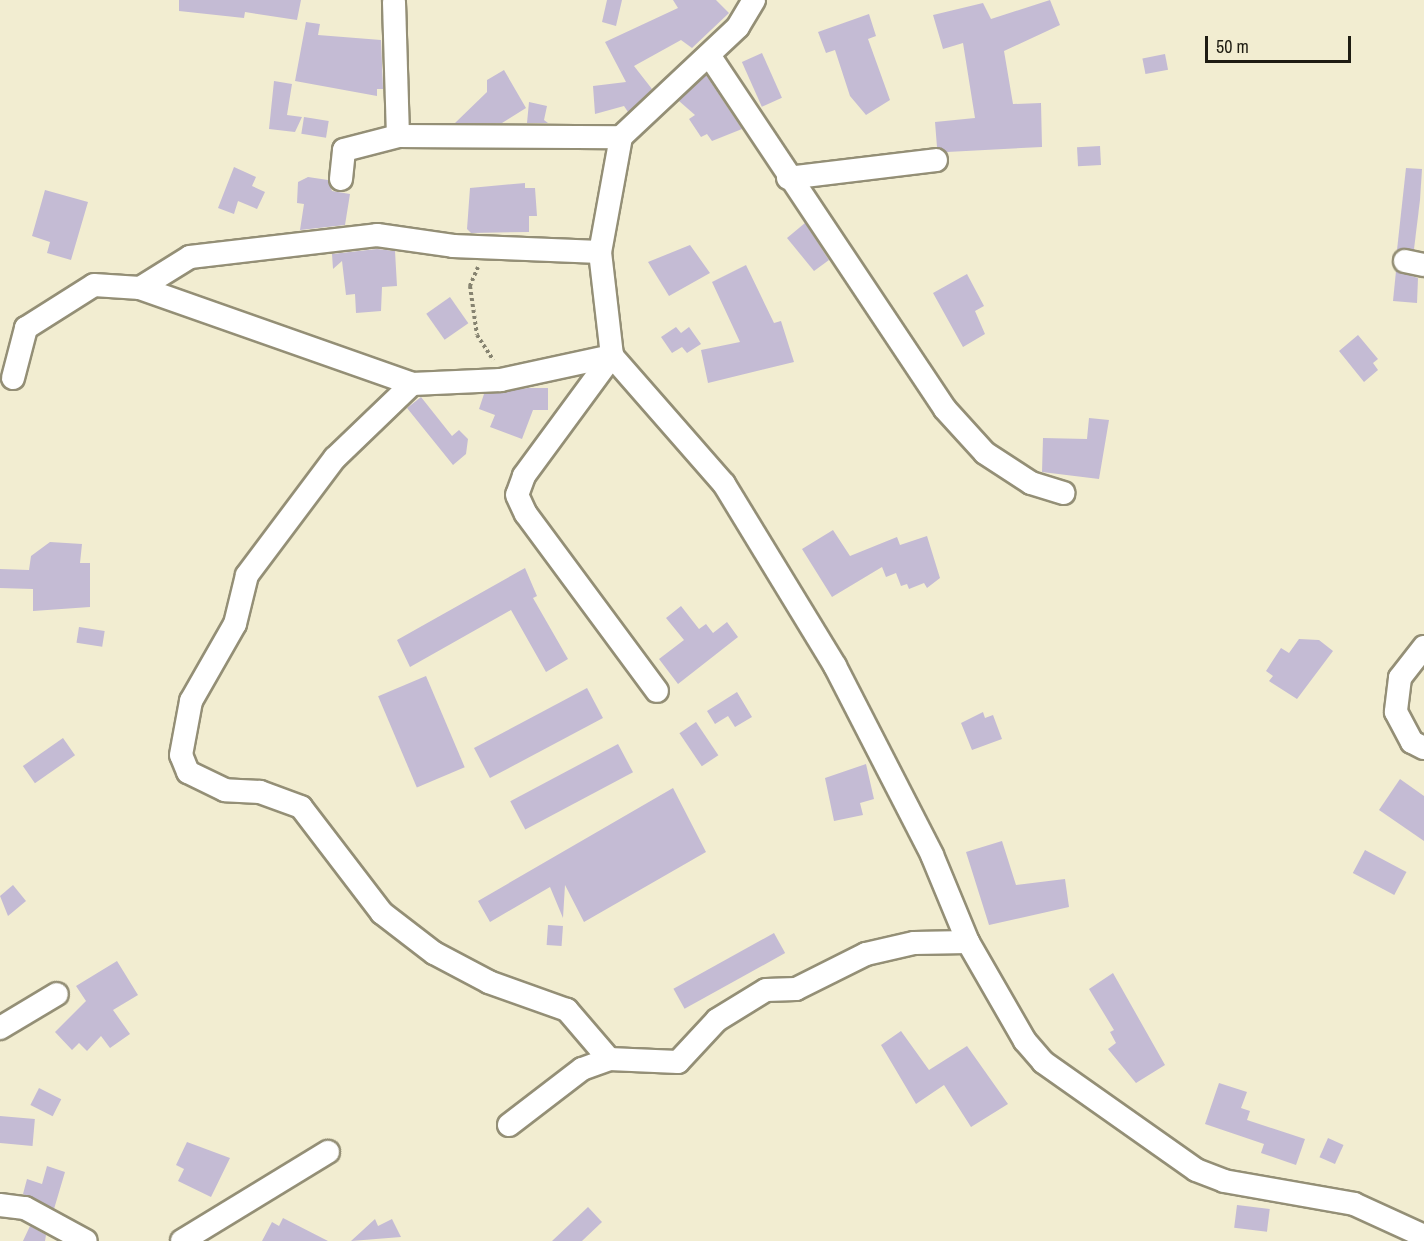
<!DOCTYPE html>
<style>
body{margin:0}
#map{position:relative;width:1424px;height:1241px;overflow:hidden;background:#f2edd1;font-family:"Archivo Narrow",sans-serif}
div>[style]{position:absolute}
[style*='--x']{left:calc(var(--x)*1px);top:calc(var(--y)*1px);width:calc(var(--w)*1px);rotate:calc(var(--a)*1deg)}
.building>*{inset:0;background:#c4bbd4;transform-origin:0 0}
.path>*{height:4px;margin-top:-2px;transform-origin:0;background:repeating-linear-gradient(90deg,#868370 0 3px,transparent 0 6px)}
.roads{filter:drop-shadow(2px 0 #948f76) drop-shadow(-2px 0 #948f76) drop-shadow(0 2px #948f76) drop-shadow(0 -2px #948f76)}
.minor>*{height:22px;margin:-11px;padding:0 11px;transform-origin:11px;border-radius:11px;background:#fff}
span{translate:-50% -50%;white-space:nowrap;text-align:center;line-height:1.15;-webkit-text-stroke:4.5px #f2edd1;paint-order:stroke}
.scale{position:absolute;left:1205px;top:36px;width:146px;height:27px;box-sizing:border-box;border:3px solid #1e1c12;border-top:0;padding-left:8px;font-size:18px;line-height:21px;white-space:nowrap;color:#1e1c12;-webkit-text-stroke:4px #f2edd1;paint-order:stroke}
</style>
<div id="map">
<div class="building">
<i style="clip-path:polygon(179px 0,301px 0,297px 20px,245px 12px,244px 18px,179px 11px)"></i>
<i style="clip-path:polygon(607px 0,622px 0,616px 26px,602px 22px)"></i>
<i style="clip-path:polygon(673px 0,716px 0,729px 13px,692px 48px,681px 40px,634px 66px,652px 89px,628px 112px,624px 106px,595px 114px,593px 86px,626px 82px,605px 42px,678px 8px)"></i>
<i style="clip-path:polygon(1050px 0,1060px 25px,1004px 51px,1013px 104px,1041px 103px,1042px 147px,947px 152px,937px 147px,935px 122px,975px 118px,963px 43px,943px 49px,933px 15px,983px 3px,991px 19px)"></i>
<i style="clip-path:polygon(869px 14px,876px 36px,868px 39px,890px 100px,866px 115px,850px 96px,835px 50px,826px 53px,818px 32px)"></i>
<i style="clip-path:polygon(306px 22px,320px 24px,318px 35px,381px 40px,383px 89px,377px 89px,377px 96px,295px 81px)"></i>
<i style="left:762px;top:53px;width:49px;height:22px;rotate:66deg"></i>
<i style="left:1165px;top:54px;width:16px;height:23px;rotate:79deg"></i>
<i style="clip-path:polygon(504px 70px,526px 108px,502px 123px,455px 123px,487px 92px,487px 80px)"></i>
<i style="clip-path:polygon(706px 75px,742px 129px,712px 141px,707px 134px,701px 137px,689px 119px,695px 115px,679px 101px)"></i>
<i style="clip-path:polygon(274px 81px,292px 84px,287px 115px,302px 117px,295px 132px,269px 129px)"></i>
<i style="clip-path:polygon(529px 102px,547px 106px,544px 120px,548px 123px,527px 123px)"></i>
<i style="left:304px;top:117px;width:25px;height:17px;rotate:9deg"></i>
<i style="left:1100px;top:146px;width:19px;height:23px;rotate:87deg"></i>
<i style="clip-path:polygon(234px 167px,256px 177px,252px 186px,265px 192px,257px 209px,238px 201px,234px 214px,218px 208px)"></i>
<i style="clip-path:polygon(1406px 168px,1422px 169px,1420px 200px,1414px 249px,1397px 250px)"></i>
<i style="clip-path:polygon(308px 177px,328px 180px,332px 191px,350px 194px,345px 225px,300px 230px,304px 204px,297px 203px,298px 182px)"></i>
<i style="clip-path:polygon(525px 183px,525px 188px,535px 188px,537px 216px,529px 216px,529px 232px,471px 233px,467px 229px,470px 188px)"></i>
<i style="clip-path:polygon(45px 190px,88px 202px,71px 260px,47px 253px,50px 242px,32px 236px)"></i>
<i style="clip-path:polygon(805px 223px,829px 260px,814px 271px,787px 238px)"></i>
<i style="clip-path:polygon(690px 245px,710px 273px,669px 296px,648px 262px)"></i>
<i style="clip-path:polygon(377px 249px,395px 251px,397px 286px,382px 287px,381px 311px,356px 313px,355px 294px,346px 295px,342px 261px,333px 269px,332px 254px)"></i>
<i style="clip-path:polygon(746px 265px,774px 323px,781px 321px,794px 362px,708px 383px,701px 350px,740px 342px,712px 282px)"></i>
<i style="clip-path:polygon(1396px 271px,1418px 278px,1417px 303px,1393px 301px)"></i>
<i style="clip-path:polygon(967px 274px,984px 306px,975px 311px,985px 334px,963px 347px,933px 293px)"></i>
<i style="left:450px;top:297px;width:32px;height:29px;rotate:55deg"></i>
<i style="clip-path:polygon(676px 327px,681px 333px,689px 327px,701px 344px,687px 353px,682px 347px,672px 353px,661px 337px)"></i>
<i style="clip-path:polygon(1358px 335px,1378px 359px,1373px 363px,1378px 370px,1364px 382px,1339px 351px)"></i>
<i style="clip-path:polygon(528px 388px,548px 388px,548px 410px,533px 410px,522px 439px,490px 427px,495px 415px,479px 409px,484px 394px)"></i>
<i style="clip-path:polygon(421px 397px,452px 436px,459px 430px,468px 439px,466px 454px,453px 465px,407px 408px)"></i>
<i style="clip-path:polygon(1089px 418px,1109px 420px,1099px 479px,1042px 472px,1043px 438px,1087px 439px)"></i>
<i style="clip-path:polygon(833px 530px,850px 556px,897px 537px,900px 545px,927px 536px,940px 578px,927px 588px,924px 583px,909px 589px,907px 584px,901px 586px,896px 573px,886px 577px,882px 567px,832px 597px,802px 549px)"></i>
<i style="clip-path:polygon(50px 542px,82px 544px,80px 563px,90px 563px,90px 607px,33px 611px,33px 589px,0 588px,0 569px,29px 570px,31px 556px)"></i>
<i style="clip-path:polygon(525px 568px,537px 596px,533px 598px,568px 659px,546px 672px,511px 610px,410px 667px,397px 640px)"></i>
<i style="clip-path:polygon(681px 606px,699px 629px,706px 624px,713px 633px,727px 622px,738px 637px,678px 684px,659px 659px,684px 640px,666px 618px)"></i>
<i style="left:79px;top:627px;width:26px;height:16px;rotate:9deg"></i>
<i style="clip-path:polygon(1299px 639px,1319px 640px,1333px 651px,1297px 699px,1269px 681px,1273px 676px,1266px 671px,1281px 648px,1289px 653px)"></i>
<i style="left:426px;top:676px;width:99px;height:52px;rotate:67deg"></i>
<i style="left:587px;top:688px;width:34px;height:128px;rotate:62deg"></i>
<i style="clip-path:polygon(737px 692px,752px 717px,735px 727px,728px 716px,715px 724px,707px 711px)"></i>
<i style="clip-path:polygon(983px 712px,985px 718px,993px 715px,1002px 739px,972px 750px,961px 723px)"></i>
<i style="left:696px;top:722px;width:40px;height:20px;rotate:56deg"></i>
<i style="left:63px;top:738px;width:21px;height:49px;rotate:55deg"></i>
<i style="left:618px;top:744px;width:32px;height:122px;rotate:62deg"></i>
<i style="clip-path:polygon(866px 764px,874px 799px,860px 803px,863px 815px,834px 821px,825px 778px)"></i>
<i style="clip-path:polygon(1400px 779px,1424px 796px,1424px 841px,1379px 810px)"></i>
<i style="clip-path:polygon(673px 788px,706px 852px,584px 922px,565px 885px,563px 918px,550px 887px,490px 922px,478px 901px)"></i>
<i style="clip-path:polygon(1002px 841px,1016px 885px,1065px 879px,1069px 907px,989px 925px,966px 852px)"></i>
<i style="left:1365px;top:850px;width:47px;height:26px;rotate:28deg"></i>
<i style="clip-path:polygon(13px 885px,26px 901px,8px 916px,0 896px)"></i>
<i style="left:548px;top:925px;width:15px;height:20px;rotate:4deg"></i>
<i style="left:774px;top:933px;width:23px;height:115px;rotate:61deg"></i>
<i style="clip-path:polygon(117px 961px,138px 995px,113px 1010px,130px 1034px,110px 1048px,101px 1036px,87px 1051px,79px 1043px,72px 1050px,55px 1032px,86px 1001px,76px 986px)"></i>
<i style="clip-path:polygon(1113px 973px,1165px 1065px,1136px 1083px,1108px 1049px,1116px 1043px,1110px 1032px,1114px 1030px,1089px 989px)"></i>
<i style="clip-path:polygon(901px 1031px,929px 1070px,967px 1046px,1008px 1104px,971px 1127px,944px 1085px,916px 1104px,881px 1045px)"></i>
<i style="clip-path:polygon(1219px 1083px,1247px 1092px,1241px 1108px,1250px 1111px,1247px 1120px,1305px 1139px,1296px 1165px,1261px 1153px,1264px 1144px,1205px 1124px)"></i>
<i style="left:39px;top:1088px;width:25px;height:19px;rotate:27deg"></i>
<i style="left:0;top:1116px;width:35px;height:27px;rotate:5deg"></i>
<i style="left:1328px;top:1138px;width:17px;height:21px;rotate:24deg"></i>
<i style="clip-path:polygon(187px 1142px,230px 1158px,211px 1197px,178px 1181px,184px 1169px,176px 1165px)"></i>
<i style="clip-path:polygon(47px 1166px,65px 1172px,54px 1209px,23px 1194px,27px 1179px,42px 1184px)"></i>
<i style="left:1237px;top:1205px;width:33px;height:23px;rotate:7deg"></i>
<i style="clip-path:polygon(588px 1207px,602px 1222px,582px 1241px,552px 1241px)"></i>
<i style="clip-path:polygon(283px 1218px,328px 1241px,262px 1241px,272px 1222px,279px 1226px)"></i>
<i style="clip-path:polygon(375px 1219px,378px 1226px,392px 1219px,401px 1237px,351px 1241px)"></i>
<i style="clip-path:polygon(30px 1226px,46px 1235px,45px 1241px,23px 1241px)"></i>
</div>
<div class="path">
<i style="--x:478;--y:267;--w:21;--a:113"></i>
<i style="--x:470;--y:286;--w:49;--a:81.9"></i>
<i style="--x:477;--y:335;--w:30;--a:57"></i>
</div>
<div class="roads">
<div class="minor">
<i style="--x:754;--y:0;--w:31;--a:121"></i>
<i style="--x:738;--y:27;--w:161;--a:136.8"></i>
<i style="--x:621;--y:137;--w:117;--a:100.3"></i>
<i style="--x:600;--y:252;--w:105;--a:83.4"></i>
<i style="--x:612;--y:356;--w:170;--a:48.8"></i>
<i style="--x:724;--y:484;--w:213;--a:58.6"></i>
<i style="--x:835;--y:666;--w:212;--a:62.8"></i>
<i style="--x:932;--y:855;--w:94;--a:67.5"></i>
<i style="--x:968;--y:942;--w:114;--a:60.1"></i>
<i style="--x:1025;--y:1041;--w:28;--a:49"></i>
<i style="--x:1043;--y:1062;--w:187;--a:35.2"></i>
<i style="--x:1196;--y:1170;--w:30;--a:21"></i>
<i style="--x:1224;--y:1181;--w:132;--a:10"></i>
<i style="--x:1354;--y:1204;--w:77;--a:24.6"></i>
<i style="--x:394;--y:2;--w:134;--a:88.3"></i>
<i style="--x:709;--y:55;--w:425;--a:56.3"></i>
<i style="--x:945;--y:409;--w:59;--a:47.7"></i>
<i style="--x:985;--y:453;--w:55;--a:33.1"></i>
<i style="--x:1031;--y:483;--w:34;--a:17"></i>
<i style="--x:788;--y:178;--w:149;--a:-6.9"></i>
<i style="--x:341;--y:179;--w:29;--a:-84"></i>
<i style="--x:344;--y:150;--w:56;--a:-14.5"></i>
<i style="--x:398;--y:136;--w:223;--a:0.3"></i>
<i style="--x:1405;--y:261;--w:19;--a:12"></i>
<i style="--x:140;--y:288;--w:59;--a:-31.8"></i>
<i style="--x:190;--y:257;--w:188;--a:-6.7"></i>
<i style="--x:377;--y:235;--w:77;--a:8.2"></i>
<i style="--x:453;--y:246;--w:147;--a:2.3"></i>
<i style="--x:612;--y:356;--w:149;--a:126.3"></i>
<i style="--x:524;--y:476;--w:20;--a:110"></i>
<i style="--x:517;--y:495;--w:21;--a:65"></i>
<i style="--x:526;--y:514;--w:220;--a:53.5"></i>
<i style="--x:13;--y:378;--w:52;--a:-75.4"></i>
<i style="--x:26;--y:328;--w:80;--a:-32.3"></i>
<i style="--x:94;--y:285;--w:46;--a:3.7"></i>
<i style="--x:140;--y:288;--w:288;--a:19.4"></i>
<i style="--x:1424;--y:647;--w:39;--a:128"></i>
<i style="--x:1400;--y:678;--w:34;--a:97"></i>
<i style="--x:1396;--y:712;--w:34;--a:62"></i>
<i style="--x:1412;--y:742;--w:13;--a:27"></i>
<i style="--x:0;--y:1028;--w:66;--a:-30.8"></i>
<i style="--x:609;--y:1059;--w:65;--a:-130.6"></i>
<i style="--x:567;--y:1010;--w:83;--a:-160.3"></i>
<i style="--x:489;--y:982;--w:62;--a:-152.2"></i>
<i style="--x:434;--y:953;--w:66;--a:-142.4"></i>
<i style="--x:382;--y:913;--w:133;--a:-127.4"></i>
<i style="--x:301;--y:807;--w:44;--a:-159.9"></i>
<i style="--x:260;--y:792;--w:35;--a:-177"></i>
<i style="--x:225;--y:790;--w:41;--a:-154.1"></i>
<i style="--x:188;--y:772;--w:18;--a:-112"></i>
<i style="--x:181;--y:755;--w:55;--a:-79.5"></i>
<i style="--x:191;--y:701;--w:89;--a:-60.3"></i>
<i style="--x:235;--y:624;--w:50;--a:-76.2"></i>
<i style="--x:247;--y:575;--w:146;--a:-53.1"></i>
<i style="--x:335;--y:458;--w:107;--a:-43.9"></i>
<i style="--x:412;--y:384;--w:89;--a:-2.6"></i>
<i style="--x:501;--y:380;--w:114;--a:-12.2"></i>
<i style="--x:509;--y:1125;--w:92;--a:-37.5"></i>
<i style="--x:582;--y:1069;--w:29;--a:-20"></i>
<i style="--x:609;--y:1059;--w:69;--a:2.5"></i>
<i style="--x:678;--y:1062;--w:57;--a:-47.1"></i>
<i style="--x:717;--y:1020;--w:57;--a:-31.5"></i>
<i style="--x:766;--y:990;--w:30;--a:-2"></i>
<i style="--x:796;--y:989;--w:78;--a:-26.6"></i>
<i style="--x:866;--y:954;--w:49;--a:-12.9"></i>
<i style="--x:914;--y:943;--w:54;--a:-1.1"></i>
<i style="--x:0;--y:1205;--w:25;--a:7"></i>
<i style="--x:25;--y:1208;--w:69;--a:28.4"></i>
<i style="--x:182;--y:1241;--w:171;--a:-31.4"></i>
</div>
</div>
<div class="scale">50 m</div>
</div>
